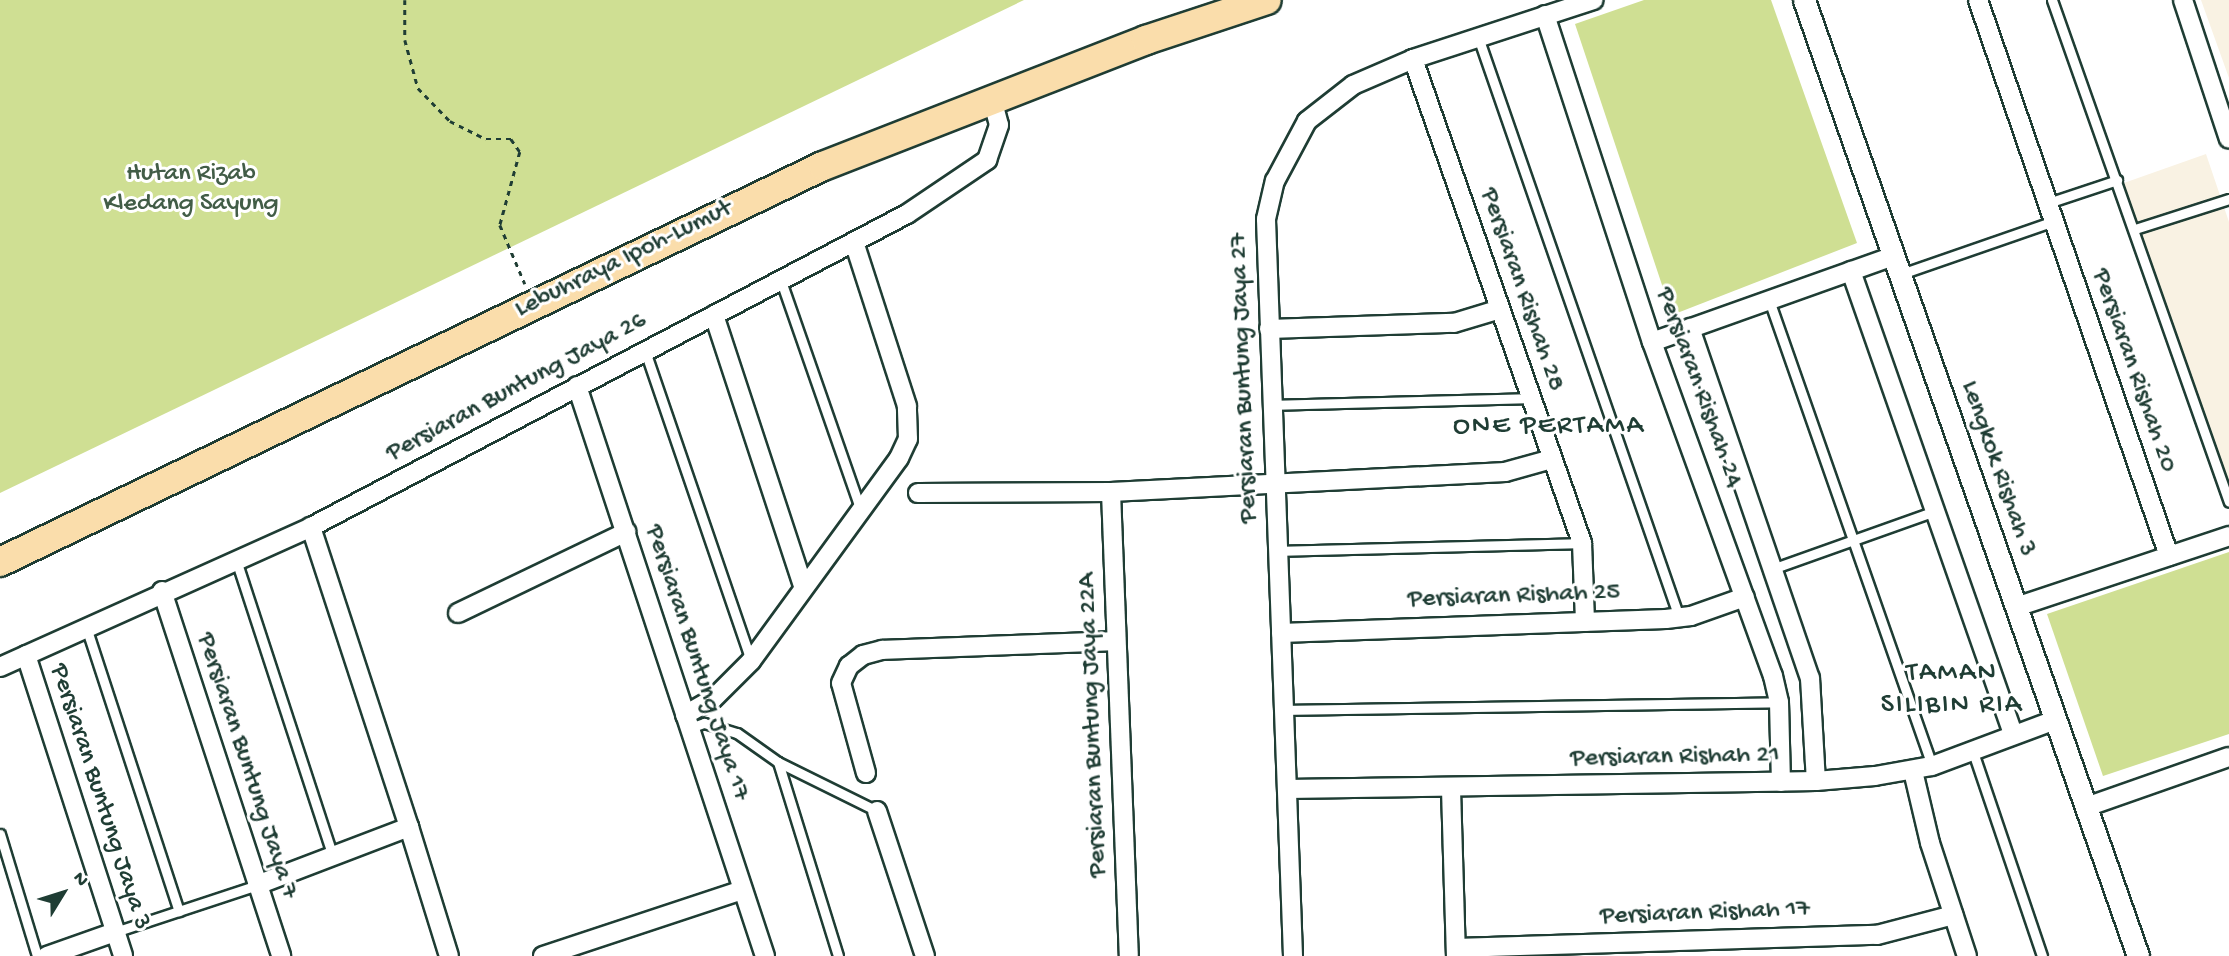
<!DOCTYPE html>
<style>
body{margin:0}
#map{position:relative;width:2229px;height:956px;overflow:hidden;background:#fff;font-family:"Gochi Hand",sans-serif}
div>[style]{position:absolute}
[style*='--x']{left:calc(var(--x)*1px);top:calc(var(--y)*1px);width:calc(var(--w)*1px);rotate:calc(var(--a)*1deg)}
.built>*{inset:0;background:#f9f2e3}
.green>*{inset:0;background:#cfdf93}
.path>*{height:2.5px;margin-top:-1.25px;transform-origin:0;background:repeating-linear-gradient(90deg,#1f3d34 0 5px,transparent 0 10px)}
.roads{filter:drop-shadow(2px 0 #1f3d34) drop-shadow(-2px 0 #1f3d34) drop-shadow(0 2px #1f3d34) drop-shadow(0 -2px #1f3d34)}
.service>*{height:9px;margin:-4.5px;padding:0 4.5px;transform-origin:4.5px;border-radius:4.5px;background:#fff}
.minor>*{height:18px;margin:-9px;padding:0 9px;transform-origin:9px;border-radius:9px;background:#fff}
.tertiary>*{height:21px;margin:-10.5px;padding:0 10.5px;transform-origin:10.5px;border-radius:10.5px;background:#fff}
.trunk>*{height:28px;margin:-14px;padding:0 14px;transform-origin:14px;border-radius:14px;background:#faddab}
span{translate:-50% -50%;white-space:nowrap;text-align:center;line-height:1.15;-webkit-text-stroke:6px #fff;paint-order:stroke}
.park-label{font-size:26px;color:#425d47}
.street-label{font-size:26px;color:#1f3d34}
.neighbourhood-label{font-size:28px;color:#1f3d34;letter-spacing:2px}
.north{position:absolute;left:28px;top:858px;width:70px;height:70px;-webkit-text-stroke:5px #fff;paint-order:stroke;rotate:52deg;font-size:19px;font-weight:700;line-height:28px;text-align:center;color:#1f3d34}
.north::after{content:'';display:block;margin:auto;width:24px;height:32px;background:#1f3d34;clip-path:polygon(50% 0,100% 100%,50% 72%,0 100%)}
</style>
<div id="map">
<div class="built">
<i style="clip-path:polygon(2201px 0,2229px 0,2229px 78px)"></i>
<i style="clip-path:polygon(2206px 154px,2229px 222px,2229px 497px,2121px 184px)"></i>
</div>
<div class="green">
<i style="clip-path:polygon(0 0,1024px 0,0 493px)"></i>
<i style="clip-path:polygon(1644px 0,1771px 0,1857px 243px,1672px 315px,1575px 24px)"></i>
<i style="clip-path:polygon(2229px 552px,2229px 734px,2103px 776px,2047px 614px)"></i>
</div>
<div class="path">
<i style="--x:405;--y:0;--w:40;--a:90"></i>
<i style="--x:405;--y:40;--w:50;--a:74.8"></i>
<i style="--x:418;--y:88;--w:46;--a:45.9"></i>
<i style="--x:450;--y:121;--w:40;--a:26.6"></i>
<i style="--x:486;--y:139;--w:25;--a:0"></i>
<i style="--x:511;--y:139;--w:16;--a:55"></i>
<i style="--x:520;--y:152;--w:76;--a:105.3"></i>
<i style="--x:500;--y:225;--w:64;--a:67"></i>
</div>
<div class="roads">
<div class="service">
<i style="--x:2052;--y:0;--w:532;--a:70.58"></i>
<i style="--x:1478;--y:37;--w:614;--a:70.89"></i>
<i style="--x:2048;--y:203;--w:73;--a:-18.4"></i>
<i style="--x:2135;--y:229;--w:99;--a:-17.7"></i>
<i style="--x:1901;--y:274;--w:162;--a:-19.1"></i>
<i style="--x:781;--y:281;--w:244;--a:70.8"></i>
<i style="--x:1769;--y:300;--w:494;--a:70.7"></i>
<i style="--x:645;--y:351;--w:328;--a:71.1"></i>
<i style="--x:1272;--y:405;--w:259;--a:-1.5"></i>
<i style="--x:1278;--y:551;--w:304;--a:-1.5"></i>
<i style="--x:236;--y:560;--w:311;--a:71.9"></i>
<i style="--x:1772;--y:569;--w:173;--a:-19.6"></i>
<i style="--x:86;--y:627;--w:299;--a:71.9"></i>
<i style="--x:1284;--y:710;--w:495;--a:-0.9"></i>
<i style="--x:690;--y:728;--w:15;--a:-20"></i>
<i style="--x:704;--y:723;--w:34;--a:17"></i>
<i style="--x:737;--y:733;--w:50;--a:35.3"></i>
<i style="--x:778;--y:762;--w:110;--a:26.3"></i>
<i style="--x:1973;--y:752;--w:215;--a:71.3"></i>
<i style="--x:778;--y:762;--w:203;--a:72.8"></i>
<i style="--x:0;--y:834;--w:127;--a:73.1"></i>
<i style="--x:115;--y:932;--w:150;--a:-18.3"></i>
</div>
<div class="minor">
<i style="--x:1978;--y:0;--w:588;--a:71.04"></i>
<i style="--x:2183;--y:0;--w:146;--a:71.7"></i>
<i style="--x:1545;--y:15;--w:344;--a:71.9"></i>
<i style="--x:1652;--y:342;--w:355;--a:70.1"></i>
<i style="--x:1773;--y:676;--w:27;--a:77"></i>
<i style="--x:1779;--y:702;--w:80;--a:88.6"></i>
<i style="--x:1413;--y:59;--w:513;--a:70.75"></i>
<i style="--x:1582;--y:543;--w:79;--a:87.8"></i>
<i style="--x:1851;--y:271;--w:491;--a:70.7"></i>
<i style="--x:714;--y:315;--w:285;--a:71.8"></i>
<i style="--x:1690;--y:328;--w:370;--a:71.1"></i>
<i style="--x:1810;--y:678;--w:103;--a:86.7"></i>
<i style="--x:1269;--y:329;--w:185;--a:-1.9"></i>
<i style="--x:1454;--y:323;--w:48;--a:-16.9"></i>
<i style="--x:1652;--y:342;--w:256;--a:-19.6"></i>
<i style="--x:577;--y:386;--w:600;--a:71.75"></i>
<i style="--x:1111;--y:492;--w:464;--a:87.8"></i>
<i style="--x:918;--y:493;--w:193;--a:-0.3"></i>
<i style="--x:1111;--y:492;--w:395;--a:-2.9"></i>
<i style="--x:1505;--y:472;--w:49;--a:-15.5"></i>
<i style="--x:162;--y:591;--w:384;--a:71.9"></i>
<i style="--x:2016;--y:607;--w:225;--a:-18.4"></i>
<i style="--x:458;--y:613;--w:187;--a:-25.7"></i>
<i style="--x:1281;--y:633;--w:385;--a:-2.1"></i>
<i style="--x:1666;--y:619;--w:25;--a:-7"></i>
<i style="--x:1691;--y:616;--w:57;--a:-19.4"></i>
<i style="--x:26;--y:655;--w:316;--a:72.1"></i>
<i style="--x:0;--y:667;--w:341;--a:-24.2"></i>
<i style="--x:311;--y:527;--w:673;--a:-27.71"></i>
<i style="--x:907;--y:214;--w:97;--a:-34"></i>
<i style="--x:987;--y:160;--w:37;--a:-71"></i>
<i style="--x:999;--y:125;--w:27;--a:-105"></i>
<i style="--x:685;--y:715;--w:32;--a:-30"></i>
<i style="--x:713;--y:699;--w:54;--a:-45"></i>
<i style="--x:751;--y:661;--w:251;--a:-53.9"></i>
<i style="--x:899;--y:458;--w:21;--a:-65"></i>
<i style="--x:908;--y:439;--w:33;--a:-92"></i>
<i style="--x:907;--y:406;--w:172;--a:-107.9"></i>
<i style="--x:1913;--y:771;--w:74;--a:76.7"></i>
<i style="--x:1930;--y:843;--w:119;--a:71.9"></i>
<i style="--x:866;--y:773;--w:93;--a:-105.5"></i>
<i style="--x:841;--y:683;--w:19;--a:-65"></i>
<i style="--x:849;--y:666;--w:18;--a:-38"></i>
<i style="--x:863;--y:655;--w:20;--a:-15"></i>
<i style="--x:882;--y:650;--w:234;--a:-2.2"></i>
<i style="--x:1287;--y:789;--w:529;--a:-0.87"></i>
<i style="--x:1816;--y:781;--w:59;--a:-4.8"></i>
<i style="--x:1875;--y:776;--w:58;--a:-10"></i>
<i style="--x:1932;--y:766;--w:131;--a:-20.5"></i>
<i style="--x:1451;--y:789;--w:167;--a:88.3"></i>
<i style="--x:2086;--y:807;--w:151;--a:-19.3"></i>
<i style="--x:877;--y:811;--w:153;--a:71.7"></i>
<i style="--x:409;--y:827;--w:135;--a:72.8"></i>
<i style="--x:257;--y:885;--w:163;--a:-20.9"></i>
<i style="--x:409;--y:827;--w:316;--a:-108.1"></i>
<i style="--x:1456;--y:948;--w:421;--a:-1.8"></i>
<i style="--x:1877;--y:935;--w:79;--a:-14.7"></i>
<i style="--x:47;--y:956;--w:72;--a:-19.4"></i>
<i style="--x:543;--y:956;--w:210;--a:-18.3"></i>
<i style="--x:1293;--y:956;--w:737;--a:-92.1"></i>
<i style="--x:1266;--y:219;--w:39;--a:-77"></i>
<i style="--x:1275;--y:181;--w:68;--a:-61.9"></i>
<i style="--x:1307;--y:121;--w:58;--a:-38"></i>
<i style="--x:1353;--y:85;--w:65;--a:-23.4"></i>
<i style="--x:1413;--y:59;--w:190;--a:-18.1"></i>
</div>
<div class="tertiary">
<i style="--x:1804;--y:0;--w:1013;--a:70.74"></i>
</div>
<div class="trunk">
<i style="--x:0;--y:562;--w:913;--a:-25.7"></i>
<i style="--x:823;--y:166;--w:347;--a:-21.3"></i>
<i style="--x:1146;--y:40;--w:127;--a:-18.3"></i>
</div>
</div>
<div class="park-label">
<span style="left:191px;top:190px">Hutan Rizab<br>Kledang Sayung</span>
</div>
<div class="street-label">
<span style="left:624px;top:260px;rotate:-26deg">Lebuhraya Ipoh-Lumut</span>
<span style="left:1521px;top:290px;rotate:71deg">Persiaran Rishah 28</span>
<span style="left:2133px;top:371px;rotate:71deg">Persiaran Rishah 20</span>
<span style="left:1245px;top:378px;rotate:-92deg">Persiaran Buntung Jaya 27</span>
<span style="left:517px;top:388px;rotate:-28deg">Persiaran Buntung Jaya 26</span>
<span style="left:1698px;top:388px;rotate:70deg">Persiaran Rishah 24</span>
<span style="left:1997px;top:469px;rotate:71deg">Lengkok Rishah 3</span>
<span style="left:1514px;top:597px;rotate:-2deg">Persiaran Rishah 25</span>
<span style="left:696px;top:663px;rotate:72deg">Persiaran Buntung Jaya 17</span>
<span style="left:1094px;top:725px;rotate:-92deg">Persiaran Buntung Jaya 22A</span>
<span style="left:1675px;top:758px;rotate:-1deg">Persiaran Rishah 21</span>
<span style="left:246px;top:766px;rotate:72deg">Persiaran Buntung Jaya 7</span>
<span style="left:99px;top:797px;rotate:72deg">Persiaran Buntung Jaya 3</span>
<span style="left:1705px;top:914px;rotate:-2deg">Persiaran Rishah 17</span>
</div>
<div class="neighbourhood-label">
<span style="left:1549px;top:427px">ONE PERTAMA</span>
<span style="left:1952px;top:690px">TAMAN<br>SILIBIN RIA</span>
</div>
<div class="north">N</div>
</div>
